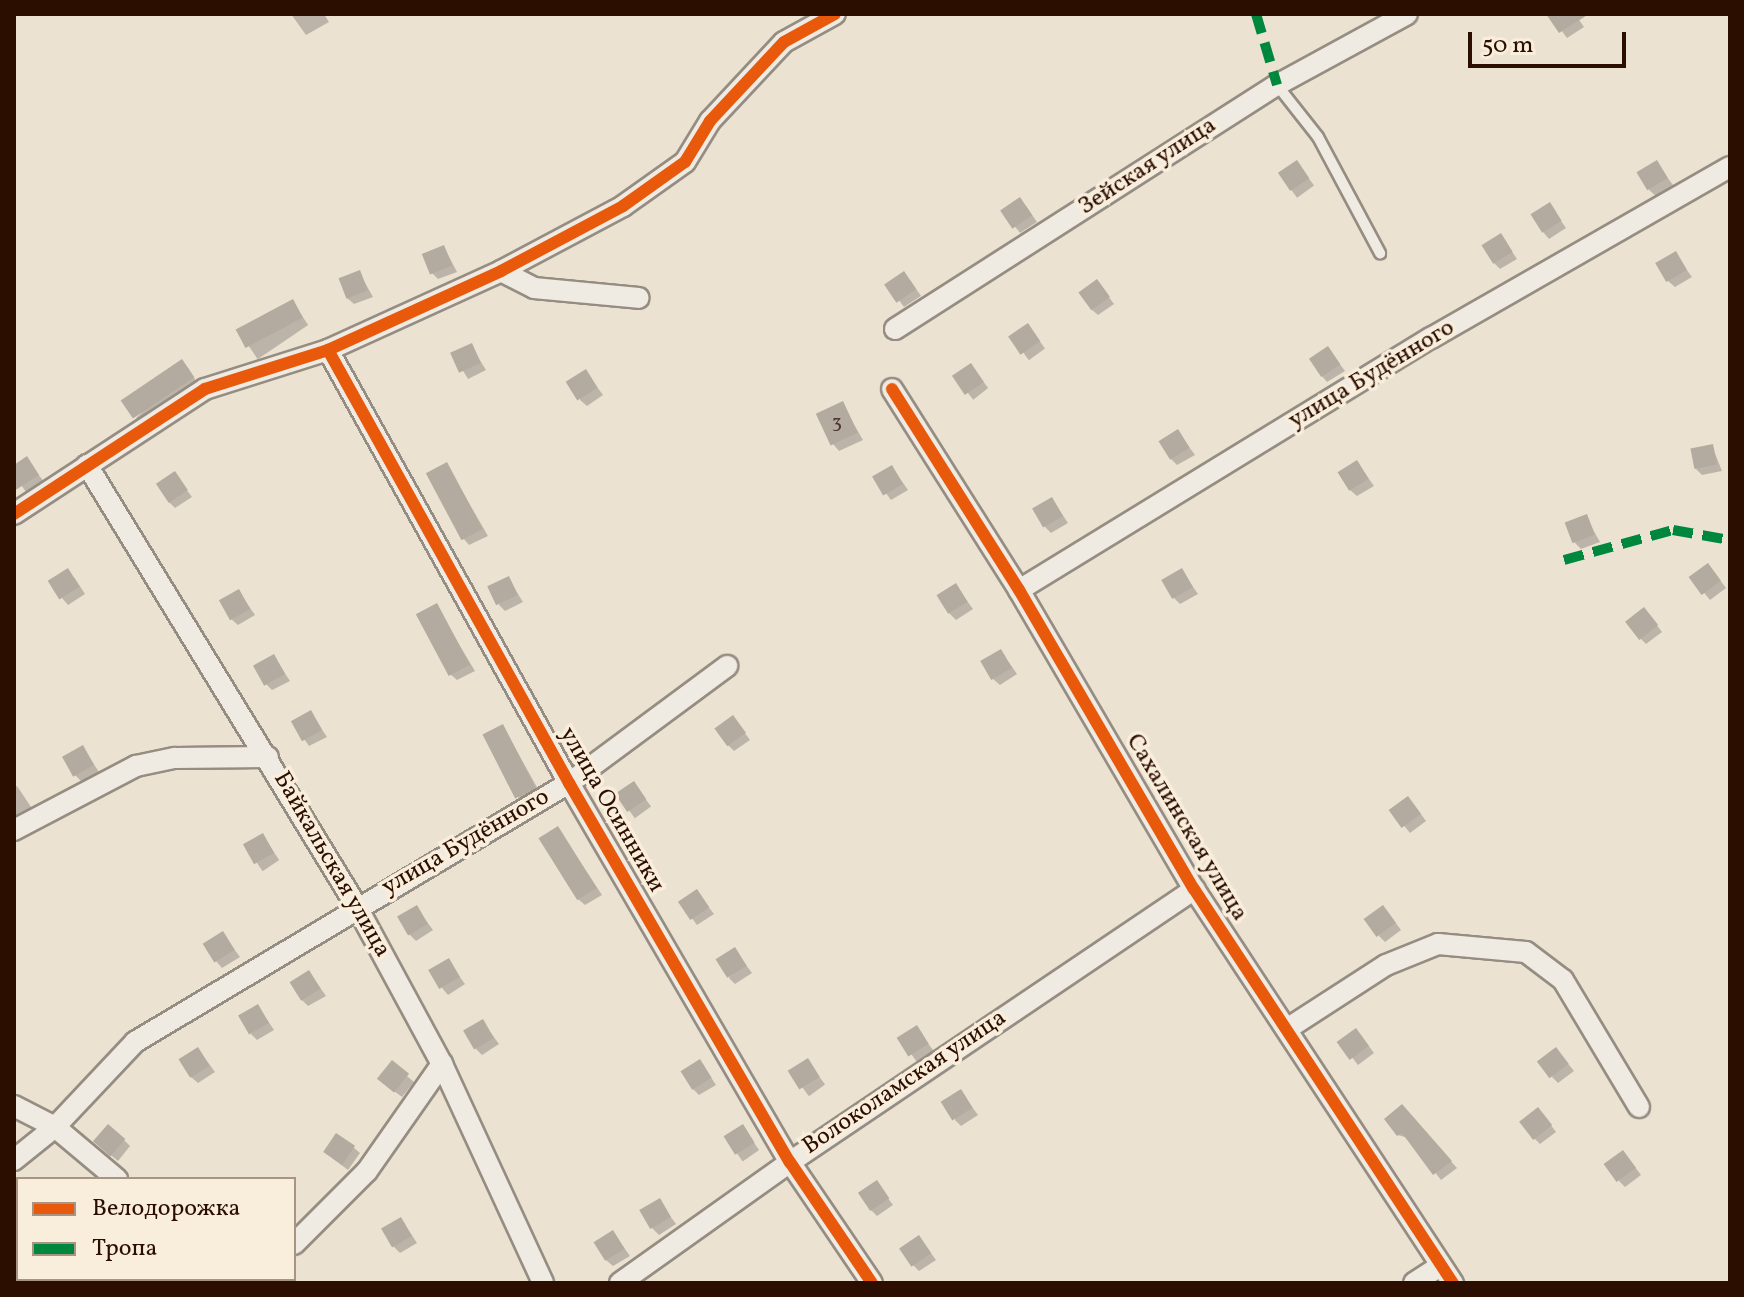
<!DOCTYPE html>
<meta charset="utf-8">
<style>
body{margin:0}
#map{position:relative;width:1744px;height:1297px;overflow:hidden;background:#ece2d2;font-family:Vollkorn,serif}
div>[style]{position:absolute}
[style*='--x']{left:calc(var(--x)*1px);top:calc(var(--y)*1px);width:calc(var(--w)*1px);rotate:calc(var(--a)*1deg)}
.shadow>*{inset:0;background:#0003;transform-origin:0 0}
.building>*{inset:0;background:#b4aba0;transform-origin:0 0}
.roads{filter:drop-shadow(2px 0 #968d82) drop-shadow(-2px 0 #968d82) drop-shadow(0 2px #968d82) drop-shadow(0 -2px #968d82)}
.lane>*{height:10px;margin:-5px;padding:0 5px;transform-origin:5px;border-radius:5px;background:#efeae2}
.street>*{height:20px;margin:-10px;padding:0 10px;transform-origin:10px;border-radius:10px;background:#efeae2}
.quiet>*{height:10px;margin-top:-5px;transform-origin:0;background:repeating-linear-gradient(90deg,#00873e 0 20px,transparent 0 30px)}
.cycleway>*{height:12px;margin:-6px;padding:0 6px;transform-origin:6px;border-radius:6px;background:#e8590c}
span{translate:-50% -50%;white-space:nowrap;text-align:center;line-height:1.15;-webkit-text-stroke:7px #f9eddb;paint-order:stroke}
.number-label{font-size:20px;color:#4d3528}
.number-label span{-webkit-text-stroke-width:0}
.street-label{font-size:24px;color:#2b0e00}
.frame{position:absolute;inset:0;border:16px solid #2b0e00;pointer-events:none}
.legend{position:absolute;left:16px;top:1177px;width:280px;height:104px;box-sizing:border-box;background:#f9eddb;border:2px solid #a79483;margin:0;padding:10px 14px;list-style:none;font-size:24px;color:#2b0e00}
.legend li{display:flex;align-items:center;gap:16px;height:40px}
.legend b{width:40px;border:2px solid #a79483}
.scale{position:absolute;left:1468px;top:32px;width:158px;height:36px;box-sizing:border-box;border:4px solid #2b0e00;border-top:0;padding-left:10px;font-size:24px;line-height:28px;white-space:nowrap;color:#2b0e00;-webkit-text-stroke:6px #f9eddb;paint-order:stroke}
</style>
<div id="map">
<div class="shadow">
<i style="clip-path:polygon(291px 14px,324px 14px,329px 22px,306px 35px)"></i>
<i style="clip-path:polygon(1575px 14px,1584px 27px,1567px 38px,1550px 15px)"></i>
<i style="left:1297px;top:162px;width:29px;height:21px;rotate:54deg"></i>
<i style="clip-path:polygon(1656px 162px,1673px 185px,1656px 196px,1649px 190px)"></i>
<i style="clip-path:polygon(1550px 205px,1566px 228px,1549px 239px,1543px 232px)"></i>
<i style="clip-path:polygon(1026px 206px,1037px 222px,1020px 233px,1003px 211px)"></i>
<i style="clip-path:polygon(1501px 235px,1517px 259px,1500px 269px,1494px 263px)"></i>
<i style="clip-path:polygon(444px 247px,457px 272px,438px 279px,432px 273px)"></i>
<i style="clip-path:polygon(1675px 254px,1692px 277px,1675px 287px,1668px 281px)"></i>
<i style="clip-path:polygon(359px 272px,373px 297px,354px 304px,347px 298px)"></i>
<i style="clip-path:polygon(910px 280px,921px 296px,904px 307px,887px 284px)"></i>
<i style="clip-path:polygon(1097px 281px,1114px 304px,1098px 315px,1091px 309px)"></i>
<i style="left:292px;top:301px;width:29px;height:61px;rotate:56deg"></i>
<i style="left:1028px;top:325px;width:29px;height:20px;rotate:54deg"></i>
<i style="clip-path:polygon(471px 346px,486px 370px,468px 379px,453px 354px)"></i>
<i style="clip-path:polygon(1328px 348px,1345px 371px,1327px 382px,1321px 375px)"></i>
<i style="left:971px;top:366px;width:28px;height:19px;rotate:52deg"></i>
<i style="clip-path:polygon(188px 368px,198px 384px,142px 425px,136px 418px)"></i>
<i style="clip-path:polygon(586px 372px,603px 395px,587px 406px,580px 400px)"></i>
<i style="clip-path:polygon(842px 404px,863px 440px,839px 451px,833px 444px)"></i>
<i style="clip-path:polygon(1178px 432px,1195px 455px,1177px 465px,1171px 459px)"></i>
<i style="clip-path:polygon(1712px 446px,1722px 471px,1702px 475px,1696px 469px)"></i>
<i style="clip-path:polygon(27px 459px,44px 482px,27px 493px,14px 476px,14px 467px)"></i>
<i style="clip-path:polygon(1357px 462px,1374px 486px,1357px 496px,1350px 490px)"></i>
<i style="clip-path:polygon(447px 465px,488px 536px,469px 545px,463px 538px)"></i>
<i style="clip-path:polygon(892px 467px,908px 490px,891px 500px,874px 477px)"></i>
<i style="clip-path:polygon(175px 474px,192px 497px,175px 508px,169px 502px)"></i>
<i style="clip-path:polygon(1052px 499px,1068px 523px,1051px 533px,1045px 527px)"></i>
<i style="clip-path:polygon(1586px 517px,1600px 542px,1581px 549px,1575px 543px)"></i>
<i style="clip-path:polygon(1181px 570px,1198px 594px,1180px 604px,1174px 598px)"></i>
<i style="clip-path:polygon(1714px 572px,1726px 588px,1710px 600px,1692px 578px)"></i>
<i style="clip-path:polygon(74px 577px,85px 594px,68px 605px,62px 598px)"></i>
<i style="clip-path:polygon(508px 578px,523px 602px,505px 611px,499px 605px)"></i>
<i style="clip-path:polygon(956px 586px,973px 609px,956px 620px,949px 613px)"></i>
<i style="clip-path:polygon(239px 592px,255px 615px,238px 625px,231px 619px)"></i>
<i style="clip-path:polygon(436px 606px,475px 671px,457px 680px,450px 674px)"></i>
<i style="clip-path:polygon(1650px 616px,1662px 632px,1646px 644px,1640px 638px)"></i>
<i style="clip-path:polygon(1001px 651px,1017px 674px,1000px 685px,993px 679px)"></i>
<i style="clip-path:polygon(274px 657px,290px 681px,272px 690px,266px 684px)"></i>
<i style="clip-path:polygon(311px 713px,327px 737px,309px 746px,293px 723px)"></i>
<i style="clip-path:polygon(733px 717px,750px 740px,734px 751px,728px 745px)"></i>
<i style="left:503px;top:726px;width:79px;height:21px;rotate:61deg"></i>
<i style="clip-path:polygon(83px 748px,99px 772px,81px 781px,75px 775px)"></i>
<i style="left:634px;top:783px;width:29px;height:20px;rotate:54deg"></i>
<i style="clip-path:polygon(17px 786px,33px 810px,14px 819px,14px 788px)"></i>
<i style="clip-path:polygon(1414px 805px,1426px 821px,1410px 833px,1392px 811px)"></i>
<i style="clip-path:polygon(558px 828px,602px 895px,585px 905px,578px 899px)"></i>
<i style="left:263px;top:836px;width:29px;height:20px;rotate:56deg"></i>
<i style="clip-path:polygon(697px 892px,714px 914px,697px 925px,680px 902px)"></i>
<i style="clip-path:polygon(416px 907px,433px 930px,416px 941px,410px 935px)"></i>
<i style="clip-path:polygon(1389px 914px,1401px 930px,1385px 942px,1379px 936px)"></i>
<i style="clip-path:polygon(223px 934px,240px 957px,222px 968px,216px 961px)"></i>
<i style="clip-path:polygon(735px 950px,752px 973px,735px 984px,729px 978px)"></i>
<i style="clip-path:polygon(448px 961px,465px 984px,448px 995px,442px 988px)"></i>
<i style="clip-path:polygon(309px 972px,326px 996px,308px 1006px,302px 1000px)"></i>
<i style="clip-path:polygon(258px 1006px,274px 1030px,257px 1040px,251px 1034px)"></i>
<i style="clip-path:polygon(482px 1021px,499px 1044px,482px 1055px,476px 1049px)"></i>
<i style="left:917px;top:1028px;width:29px;height:20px;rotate:54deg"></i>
<i style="clip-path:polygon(1362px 1037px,1374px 1053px,1358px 1065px,1340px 1042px)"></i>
<i style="clip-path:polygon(198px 1049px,215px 1072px,198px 1083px,191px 1077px)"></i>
<i style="clip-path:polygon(1562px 1056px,1574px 1071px,1558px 1083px,1552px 1077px)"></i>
<i style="clip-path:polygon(700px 1061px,716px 1085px,699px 1095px,693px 1089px)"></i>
<i style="left:808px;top:1061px;width:29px;height:20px;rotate:54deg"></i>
<i style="clip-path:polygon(392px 1063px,414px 1082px,402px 1097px,386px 1085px)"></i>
<i style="clip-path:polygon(961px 1092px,978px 1115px,961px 1126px,955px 1120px)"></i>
<i style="clip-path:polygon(1408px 1113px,1457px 1168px,1441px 1180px,1408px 1138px,1398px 1135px)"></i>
<i style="clip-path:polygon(1544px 1116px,1556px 1132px,1540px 1144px,1534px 1138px)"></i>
<i style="left:743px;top:1127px;width:28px;height:20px;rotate:55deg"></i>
<i style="clip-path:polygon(124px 1140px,130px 1146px,118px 1161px,102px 1148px)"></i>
<i style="clip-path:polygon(353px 1147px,360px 1153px,348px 1170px,332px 1158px)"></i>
<i style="clip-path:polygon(1629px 1159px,1641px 1175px,1625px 1187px,1619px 1181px)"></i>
<i style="clip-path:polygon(876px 1182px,893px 1205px,877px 1216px,870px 1209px)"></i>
<i style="clip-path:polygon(659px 1201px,676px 1224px,659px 1235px,652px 1228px)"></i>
<i style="clip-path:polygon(401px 1219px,417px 1243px,400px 1253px,394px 1247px)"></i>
<i style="clip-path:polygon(613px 1232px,630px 1256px,613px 1266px,606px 1260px)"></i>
<i style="clip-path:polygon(919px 1237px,936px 1260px,919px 1271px,913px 1265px)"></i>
</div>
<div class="building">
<i style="clip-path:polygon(1546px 14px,1589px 14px,1559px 33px)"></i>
<i style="left:1297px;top:160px;width:22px;height:23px;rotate:56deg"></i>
<i style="left:1657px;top:160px;width:21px;height:24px;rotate:59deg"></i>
<i style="left:1020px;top:197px;width:22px;height:24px;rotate:56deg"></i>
<i style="left:1550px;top:202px;width:22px;height:23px;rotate:58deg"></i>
<i style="left:1501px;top:233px;width:22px;height:23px;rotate:58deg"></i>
<i style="left:444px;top:245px;width:22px;height:24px;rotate:68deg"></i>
<i style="left:1676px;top:251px;width:22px;height:24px;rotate:60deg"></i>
<i style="left:360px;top:270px;width:22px;height:23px;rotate:69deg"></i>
<i style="left:904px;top:271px;width:22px;height:24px;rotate:56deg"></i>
<i style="left:1097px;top:279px;width:22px;height:23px;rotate:54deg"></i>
<i style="left:293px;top:299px;width:21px;height:65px;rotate:62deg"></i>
<i style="left:1028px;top:323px;width:22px;height:24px;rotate:56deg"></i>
<i style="left:472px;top:343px;width:22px;height:24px;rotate:66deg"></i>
<i style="left:1328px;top:346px;width:22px;height:23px;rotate:56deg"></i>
<i style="left:182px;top:359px;width:22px;height:74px;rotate:56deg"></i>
<i style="left:971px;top:363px;width:23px;height:23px;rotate:56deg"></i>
<i style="left:586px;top:369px;width:22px;height:24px;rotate:58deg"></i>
<i style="left:843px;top:401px;width:35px;height:30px;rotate:65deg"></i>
<i style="left:1178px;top:429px;width:22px;height:23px;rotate:58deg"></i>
<i style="left:1713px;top:444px;width:21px;height:23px;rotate:79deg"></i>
<i style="clip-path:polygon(27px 456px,39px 475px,14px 491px,14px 465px)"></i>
<i style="left:1357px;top:460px;width:22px;height:23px;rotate:58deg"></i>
<i style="left:447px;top:462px;width:76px;height:24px;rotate:62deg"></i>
<i style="left:892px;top:465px;width:22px;height:23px;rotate:60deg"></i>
<i style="left:175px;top:471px;width:23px;height:23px;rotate:56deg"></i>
<i style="left:1052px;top:497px;width:22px;height:23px;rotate:60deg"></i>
<i style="left:1587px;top:514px;width:22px;height:24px;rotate:69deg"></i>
<i style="left:1708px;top:563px;width:22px;height:24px;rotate:54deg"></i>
<i style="left:68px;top:568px;width:22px;height:24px;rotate:58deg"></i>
<i style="left:1182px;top:568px;width:22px;height:24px;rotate:60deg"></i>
<i style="left:509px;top:576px;width:21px;height:24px;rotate:65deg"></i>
<i style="left:956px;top:583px;width:22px;height:23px;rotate:58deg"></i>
<i style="left:239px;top:589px;width:23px;height:23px;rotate:61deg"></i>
<i style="left:437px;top:603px;width:70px;height:24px;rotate:62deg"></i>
<i style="left:1644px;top:607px;width:23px;height:24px;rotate:52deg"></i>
<i style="left:1001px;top:649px;width:22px;height:24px;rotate:60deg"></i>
<i style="left:274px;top:654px;width:23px;height:24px;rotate:61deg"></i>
<i style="left:311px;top:710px;width:23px;height:23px;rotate:61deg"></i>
<i style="left:733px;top:715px;width:22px;height:23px;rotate:54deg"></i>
<i style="left:503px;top:724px;width:72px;height:23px;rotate:63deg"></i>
<i style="left:83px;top:745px;width:23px;height:24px;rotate:61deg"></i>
<i style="left:634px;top:781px;width:22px;height:23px;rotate:56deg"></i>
<i style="left:1408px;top:796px;width:22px;height:24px;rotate:54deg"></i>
<i style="left:558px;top:826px;width:73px;height:23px;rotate:58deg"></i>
<i style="left:263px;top:833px;width:23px;height:23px;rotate:61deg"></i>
<i style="left:697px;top:889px;width:22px;height:23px;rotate:56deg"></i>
<i style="left:417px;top:905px;width:22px;height:23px;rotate:60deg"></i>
<i style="left:1383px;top:905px;width:22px;height:24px;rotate:54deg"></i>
<i style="left:223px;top:931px;width:22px;height:24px;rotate:58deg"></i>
<i style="left:735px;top:947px;width:22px;height:23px;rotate:58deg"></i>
<i style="left:449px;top:958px;width:22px;height:24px;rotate:60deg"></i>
<i style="left:309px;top:970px;width:22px;height:23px;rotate:58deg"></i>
<i style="left:258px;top:1004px;width:22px;height:23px;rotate:60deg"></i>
<i style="left:483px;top:1019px;width:22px;height:23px;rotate:60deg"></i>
<i style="left:917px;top:1025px;width:22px;height:24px;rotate:58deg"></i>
<i style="left:1356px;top:1028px;width:22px;height:24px;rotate:54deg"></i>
<i style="left:198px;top:1047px;width:22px;height:23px;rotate:58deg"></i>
<i style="left:1556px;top:1047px;width:21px;height:24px;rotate:53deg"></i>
<i style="left:808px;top:1058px;width:22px;height:24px;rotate:58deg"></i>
<i style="left:700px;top:1059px;width:22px;height:23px;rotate:58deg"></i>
<i style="left:392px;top:1060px;width:22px;height:24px;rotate:39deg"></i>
<i style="left:961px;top:1089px;width:22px;height:24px;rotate:58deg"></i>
<i style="clip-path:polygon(1402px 1104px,1452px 1161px,1433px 1175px,1402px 1133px,1397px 1136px,1384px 1119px)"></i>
<i style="left:1538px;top:1107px;width:23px;height:24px;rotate:52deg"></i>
<i style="left:108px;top:1124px;width:23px;height:23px;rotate:41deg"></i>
<i style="left:743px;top:1124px;width:22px;height:23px;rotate:58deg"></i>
<i style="left:336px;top:1133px;width:23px;height:23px;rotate:34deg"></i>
<i style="left:1623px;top:1150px;width:22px;height:24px;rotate:54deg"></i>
<i style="left:877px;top:1180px;width:22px;height:23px;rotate:56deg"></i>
<i style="left:660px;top:1198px;width:22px;height:24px;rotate:60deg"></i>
<i style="left:401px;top:1217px;width:22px;height:23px;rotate:60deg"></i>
<i style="left:613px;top:1230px;width:22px;height:23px;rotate:58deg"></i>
<i style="left:919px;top:1235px;width:22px;height:24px;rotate:56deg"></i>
</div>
<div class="roads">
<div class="lane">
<i style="--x:1277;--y:85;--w:66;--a:51.7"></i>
<i style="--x:1318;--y:137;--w:132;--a:61.9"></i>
</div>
<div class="street">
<i style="--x:501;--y:271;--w:37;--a:27"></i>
<i style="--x:534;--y:288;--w:105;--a:5.4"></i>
<i style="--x:895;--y:329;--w:453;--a:-32.6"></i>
<i style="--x:1277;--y:85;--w:148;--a:-28.6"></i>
<i style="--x:328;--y:350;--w:496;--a:60.9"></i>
<i style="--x:569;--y:783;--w:439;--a:59.8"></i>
<i style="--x:790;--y:1162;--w:146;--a:55.9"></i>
<i style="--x:892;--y:389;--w:238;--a:57.7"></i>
<i style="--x:1019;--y:590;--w:346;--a:59.7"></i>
<i style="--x:1194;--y:889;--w:472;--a:56.7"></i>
<i style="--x:87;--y:465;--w:518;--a:58.58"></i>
<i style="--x:357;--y:907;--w:179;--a:61.6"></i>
<i style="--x:442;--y:1064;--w:241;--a:65.2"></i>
<i style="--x:14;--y:514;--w:228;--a:-33.2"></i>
<i style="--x:205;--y:389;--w:129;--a:-17.6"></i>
<i style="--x:328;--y:350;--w:190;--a:-24.5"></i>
<i style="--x:501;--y:271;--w:138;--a:-28"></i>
<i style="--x:623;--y:206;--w:76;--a:-35.4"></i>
<i style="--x:685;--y:162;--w:48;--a:-58.6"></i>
<i style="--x:710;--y:121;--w:108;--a:-46.9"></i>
<i style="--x:784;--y:42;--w:58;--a:-28.8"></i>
<i style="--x:1019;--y:590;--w:483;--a:-31.5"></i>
<i style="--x:1431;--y:338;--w:344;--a:-29.8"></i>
<i style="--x:14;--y:830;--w:138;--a:-27.7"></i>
<i style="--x:136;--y:766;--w:40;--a:-12"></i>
<i style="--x:175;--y:758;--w:93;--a:-0.6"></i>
<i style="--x:1287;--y:1029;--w:118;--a:-32.9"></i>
<i style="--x:1386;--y:965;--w:56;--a:-22"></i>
<i style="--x:1438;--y:944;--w:88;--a:5.2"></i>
<i style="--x:1526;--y:952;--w:46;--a:37.1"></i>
<i style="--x:1563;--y:980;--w:148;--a:59.1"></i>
<i style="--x:14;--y:1106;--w:46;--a:27.1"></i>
<i style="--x:55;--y:1127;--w:81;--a:40"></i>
<i style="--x:14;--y:1160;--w:53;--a:-38.8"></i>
<i style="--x:55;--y:1127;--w:117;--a:-46.7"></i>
<i style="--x:135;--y:1042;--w:505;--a:-30.83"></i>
<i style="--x:569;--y:783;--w:197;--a:-36.5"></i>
<i style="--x:294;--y:1244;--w:103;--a:-45"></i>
<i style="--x:367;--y:1171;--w:131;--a:-55"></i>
<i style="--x:231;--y:1279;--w:6;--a:39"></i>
<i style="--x:256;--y:1283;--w:6;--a:-45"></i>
<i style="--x:620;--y:1283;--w:209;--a:-35.4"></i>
<i style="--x:790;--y:1162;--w:488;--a:-34"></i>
<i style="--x:1414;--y:1283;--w:30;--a:-33"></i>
</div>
</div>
<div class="quiet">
<i style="--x:1256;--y:14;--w:74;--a:73.5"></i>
<i style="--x:1564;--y:560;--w:113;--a:-15.4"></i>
<i style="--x:1673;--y:530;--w:58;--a:10"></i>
</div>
<div class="cycleway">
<i style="--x:328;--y:350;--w:496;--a:60.9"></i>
<i style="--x:569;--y:783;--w:439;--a:59.8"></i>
<i style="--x:790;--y:1162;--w:146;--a:55.9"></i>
<i style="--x:892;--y:389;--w:238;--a:57.7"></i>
<i style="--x:1019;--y:590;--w:346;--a:59.7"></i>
<i style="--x:1194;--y:889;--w:472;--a:56.7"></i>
<i style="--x:14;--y:514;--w:228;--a:-33.2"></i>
<i style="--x:205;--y:389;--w:129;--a:-17.6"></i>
<i style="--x:328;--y:350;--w:190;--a:-24.5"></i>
<i style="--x:501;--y:271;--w:138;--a:-28"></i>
<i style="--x:623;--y:206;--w:76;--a:-35.4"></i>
<i style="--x:685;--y:162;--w:48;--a:-58.6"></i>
<i style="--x:710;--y:121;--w:108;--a:-46.9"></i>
<i style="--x:784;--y:42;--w:58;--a:-28.8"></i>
</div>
<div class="number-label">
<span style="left:837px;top:423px">3</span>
</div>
<div class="street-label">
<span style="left:1148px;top:167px;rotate:-33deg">Зейская улица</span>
<span style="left:1372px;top:375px;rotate:-31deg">улица Будённого</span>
<span style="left:611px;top:810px;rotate:60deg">улица Осинники</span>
<span style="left:1186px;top:828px;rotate:59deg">Сахалинская улица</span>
<span style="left:466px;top:843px;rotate:-30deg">улица Будённого</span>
<span style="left:331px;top:865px;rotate:60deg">Байкальская улица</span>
<span style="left:905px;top:1083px;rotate:-34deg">Волоколамская улица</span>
</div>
<div class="frame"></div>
<ul class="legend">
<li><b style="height:10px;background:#e8590c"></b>Велодорожка</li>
<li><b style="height:10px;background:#00873e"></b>Тропа</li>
</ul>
<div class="scale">50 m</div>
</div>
